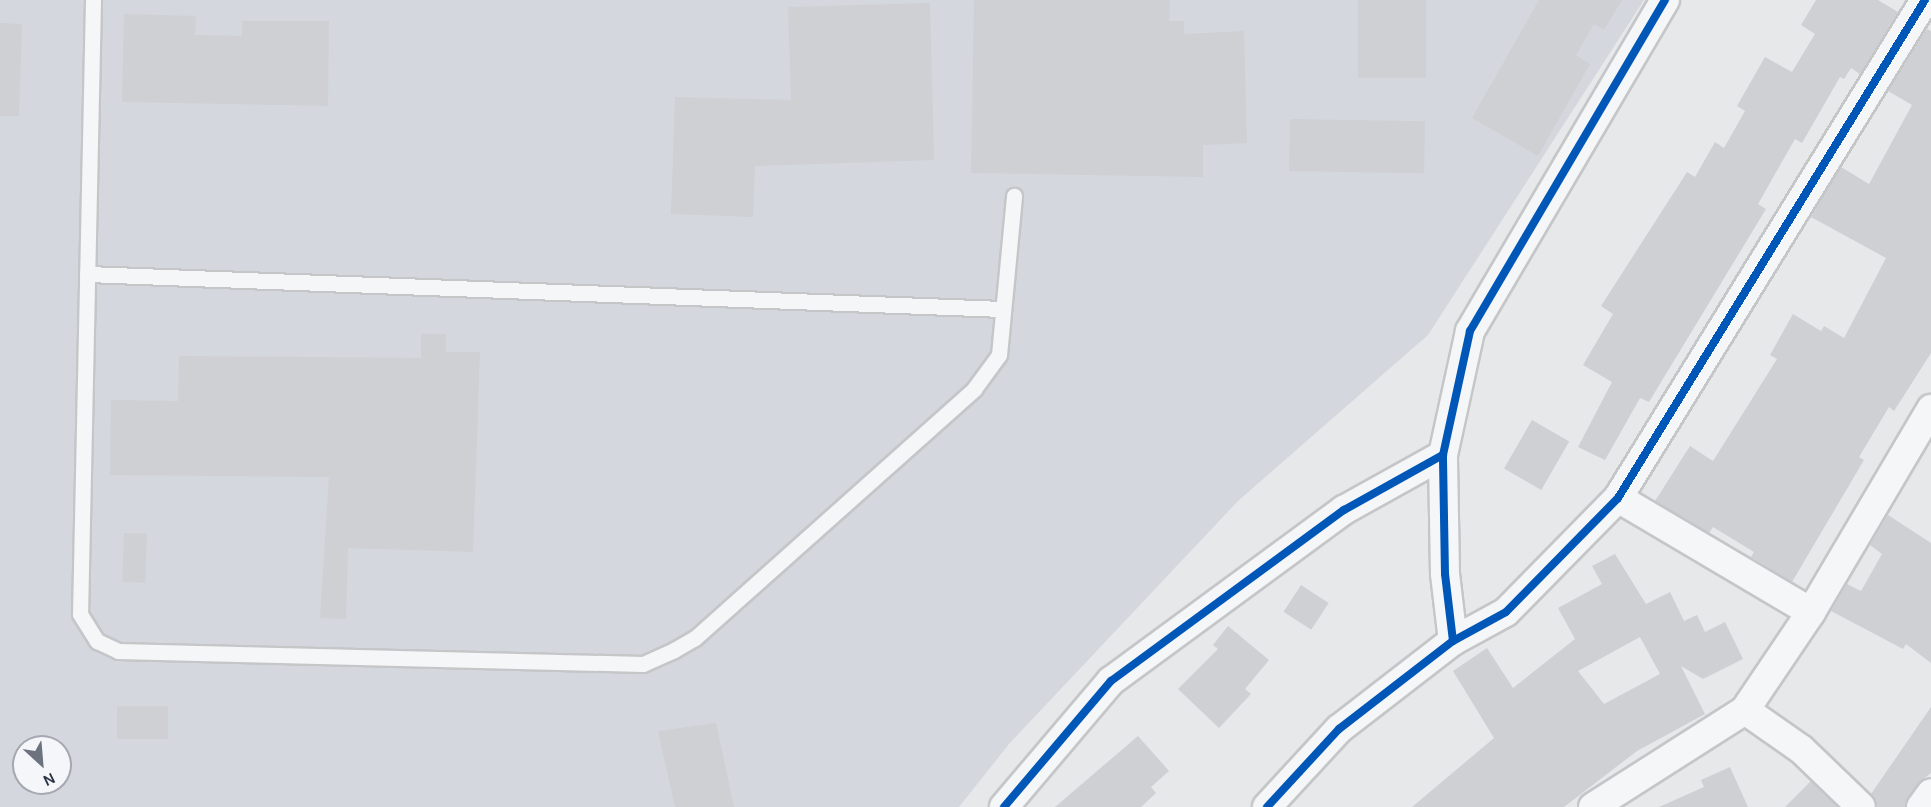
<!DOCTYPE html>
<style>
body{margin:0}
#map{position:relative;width:1931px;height:807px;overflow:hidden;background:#e6e8ea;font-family:Karla,sans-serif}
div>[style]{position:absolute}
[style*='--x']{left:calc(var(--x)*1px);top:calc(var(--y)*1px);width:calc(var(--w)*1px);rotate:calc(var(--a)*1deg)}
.built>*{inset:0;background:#d4d7dd}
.building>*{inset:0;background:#ced0d3;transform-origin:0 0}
.roads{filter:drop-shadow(2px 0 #c4c6c8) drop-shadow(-2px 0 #c4c6c8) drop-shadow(0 2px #c4c6c8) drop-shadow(0 -2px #c4c6c8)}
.lane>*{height:15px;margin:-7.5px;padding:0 7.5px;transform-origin:7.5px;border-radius:7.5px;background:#f5f6f7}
.street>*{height:28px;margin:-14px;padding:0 14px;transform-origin:14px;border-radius:14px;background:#f5f6f7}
.cycleway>*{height:8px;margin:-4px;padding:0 4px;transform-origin:4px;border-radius:4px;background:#0057b8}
span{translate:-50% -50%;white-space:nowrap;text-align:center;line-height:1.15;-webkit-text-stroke:4.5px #f4f6f9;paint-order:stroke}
.north{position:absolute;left:12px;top:735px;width:60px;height:60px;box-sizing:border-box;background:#f4f6f9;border:2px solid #a4a8b1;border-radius:50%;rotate:154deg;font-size:16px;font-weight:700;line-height:24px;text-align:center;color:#2b3445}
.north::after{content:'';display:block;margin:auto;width:21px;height:27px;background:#6c737f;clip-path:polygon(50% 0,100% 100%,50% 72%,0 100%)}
</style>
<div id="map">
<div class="built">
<i style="clip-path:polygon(evenodd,0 0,1644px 0,1428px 335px,1238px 501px,1009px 744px,959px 807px,0 807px,0 0,24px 747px,60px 747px,60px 783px,24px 783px,24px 747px)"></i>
</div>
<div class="building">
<i style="clip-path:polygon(974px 0,1170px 0,1169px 21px,1184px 21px,1184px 34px,1244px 31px,1247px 143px,1203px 145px,1203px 177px,971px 173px)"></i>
<i style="left:1358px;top:0;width:68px;height:78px"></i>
<i style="clip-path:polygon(1539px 0,1622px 0,1604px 30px,1594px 24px,1576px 55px,1590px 64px,1538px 156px,1472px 118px)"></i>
<i style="clip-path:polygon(1816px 0,1878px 0,1898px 12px,1860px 74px,1851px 68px,1844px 79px,1840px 77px,1802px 143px,1795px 139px,1758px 204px,1766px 209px,1649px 402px,1640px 398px,1605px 460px,1578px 447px,1612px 382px,1583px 365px,1613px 314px,1601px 306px,1687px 172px,1695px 177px,1715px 142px,1724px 148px,1745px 111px,1737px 106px,1765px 57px,1792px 72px,1815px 34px,1801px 25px)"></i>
<i style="clip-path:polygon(930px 3px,934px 160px,755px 166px,753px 217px,671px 214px,675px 97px,791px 100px,788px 7px)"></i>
<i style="clip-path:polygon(124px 14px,196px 16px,195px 35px,242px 36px,242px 21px,329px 21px,328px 106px,122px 102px)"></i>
<i style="clip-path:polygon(0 23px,22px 24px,19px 116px,0 116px)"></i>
<i style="clip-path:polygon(1927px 29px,1931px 31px,1931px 353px,1894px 411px,1889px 407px,1859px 457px,1864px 460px,1792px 582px,1751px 557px,1754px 552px,1713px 527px,1709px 533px,1655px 501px,1690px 446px,1713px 461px,1777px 359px,1770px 355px,1793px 314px,1821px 331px,1824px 326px,1844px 338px,1886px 258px,1811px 217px,1841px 167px,1869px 184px,1912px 105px,1888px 91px)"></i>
<i style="left:1290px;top:119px;width:135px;height:52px;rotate:1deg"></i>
<i style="clip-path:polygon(421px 334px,446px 334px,446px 352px,480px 352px,473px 552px,348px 548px,346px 619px,320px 618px,329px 477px,110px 475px,111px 400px,178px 401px,179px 356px,421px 358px)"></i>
<i style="left:1532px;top:420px;width:43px;height:56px;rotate:30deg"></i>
<i style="clip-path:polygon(1888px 515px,1931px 543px,1931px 663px,1906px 644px,1903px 649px,1831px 611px,1847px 584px,1861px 591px,1882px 554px,1870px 545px)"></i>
<i style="left:124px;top:533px;width:23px;height:49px;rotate:2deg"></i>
<i style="clip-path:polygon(evenodd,1615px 554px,1646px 604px,1670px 592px,1684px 621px,1697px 615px,1705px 632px,1725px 622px,1743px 659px,1703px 679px,1681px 666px,1705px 714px,1637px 751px,1564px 807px,1412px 807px,1494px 738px,1453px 671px,1487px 648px,1513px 688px,1575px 639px,1558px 608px,1602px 584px,1592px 566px,1615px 554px,1640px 637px,1660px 674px,1604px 704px,1578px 671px,1640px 637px)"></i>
<i style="left:1301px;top:585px;width:33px;height:32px;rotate:33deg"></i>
<i style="clip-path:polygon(1228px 626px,1269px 660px,1245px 689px,1251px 694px,1219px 728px,1178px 689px,1218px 649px,1213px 645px)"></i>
<i style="left:168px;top:706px;width:33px;height:51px;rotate:90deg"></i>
<i style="clip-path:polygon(1931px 707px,1931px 773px,1918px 783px,1905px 807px,1877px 807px,1871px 794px)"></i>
<i style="clip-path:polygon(716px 723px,734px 807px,675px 807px,658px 731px)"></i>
<i style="clip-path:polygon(1138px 736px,1169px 771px,1151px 787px,1156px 793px,1141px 807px,1055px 807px)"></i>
<i style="clip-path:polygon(1730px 767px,1748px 807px,1659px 807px,1704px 787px,1701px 780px)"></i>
<i style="clip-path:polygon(1811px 781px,1837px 807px,1785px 807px)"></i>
</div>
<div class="roads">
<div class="lane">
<i style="--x:93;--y:0;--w:614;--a:91.21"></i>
<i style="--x:80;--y:614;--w:32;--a:58"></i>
<i style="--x:97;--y:641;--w:23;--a:25"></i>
<i style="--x:118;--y:651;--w:525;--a:1.42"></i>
<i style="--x:643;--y:664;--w:34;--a:-24"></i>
<i style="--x:674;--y:650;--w:24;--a:-30"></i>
<i style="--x:695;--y:638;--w:374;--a:-41.7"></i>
<i style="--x:974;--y:389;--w:42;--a:-53.7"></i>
<i style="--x:999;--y:355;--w:160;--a:-84.6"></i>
<i style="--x:87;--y:274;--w:917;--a:2.19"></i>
</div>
<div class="street">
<i style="--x:1618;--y:498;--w:224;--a:30.6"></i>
<i style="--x:1453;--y:641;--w:60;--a:-28.7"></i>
<i style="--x:1506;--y:612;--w:160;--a:-45.5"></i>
<i style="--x:1618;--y:498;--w:585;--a:-58.35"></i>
<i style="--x:1745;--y:710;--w:68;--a:34.9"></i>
<i style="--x:1801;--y:749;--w:83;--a:44"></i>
<i style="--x:1004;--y:807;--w:165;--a:-49.7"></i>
<i style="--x:1111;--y:681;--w:289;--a:-36.3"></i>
<i style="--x:1344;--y:510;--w:113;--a:-29.1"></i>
<i style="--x:1267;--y:807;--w:106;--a:-47.3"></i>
<i style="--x:1339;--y:729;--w:144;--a:-37.7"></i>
<i style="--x:1453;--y:641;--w:67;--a:-96.8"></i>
<i style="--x:1445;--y:574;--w:119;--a:-91"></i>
<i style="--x:1443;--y:455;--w:127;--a:-77.7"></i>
<i style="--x:1470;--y:331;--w:384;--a:-59.5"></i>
<i style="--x:1593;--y:807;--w:180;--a:-32.5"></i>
<i style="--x:1745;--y:710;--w:118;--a:-56"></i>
<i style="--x:1811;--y:612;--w:236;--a:-59.4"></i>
<i style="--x:1921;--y:807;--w:17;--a:-54"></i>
</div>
</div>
<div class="cycleway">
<i style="--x:1453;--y:641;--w:60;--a:-28.7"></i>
<i style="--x:1506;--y:612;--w:160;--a:-45.5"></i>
<i style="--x:1618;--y:498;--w:585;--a:-58.35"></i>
<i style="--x:1004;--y:807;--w:165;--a:-49.7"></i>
<i style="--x:1111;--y:681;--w:289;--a:-36.3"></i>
<i style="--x:1344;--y:510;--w:113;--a:-29.1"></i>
<i style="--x:1267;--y:807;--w:106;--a:-47.3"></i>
<i style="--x:1339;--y:729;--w:144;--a:-37.7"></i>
<i style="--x:1453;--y:641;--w:67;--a:-96.8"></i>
<i style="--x:1445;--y:574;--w:119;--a:-91"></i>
<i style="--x:1443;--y:455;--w:127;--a:-77.7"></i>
<i style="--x:1470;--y:331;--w:384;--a:-59.5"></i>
</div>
<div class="north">N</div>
</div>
